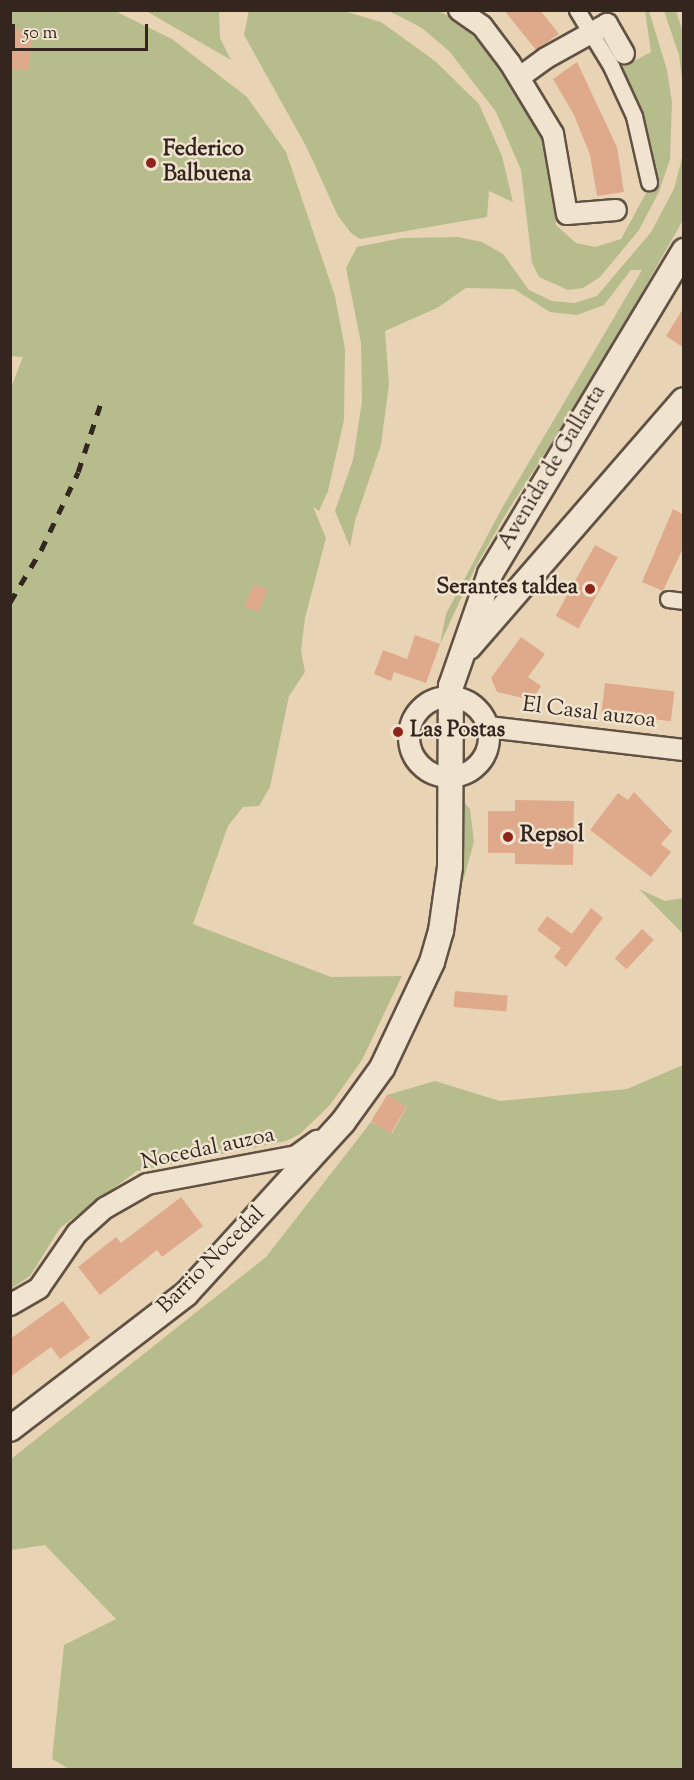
<!DOCTYPE html>
<style>
body{margin:0}
#map{position:relative;width:694px;height:1780px;overflow:hidden;background:#e8d4b5;font-family:"Sorts Mill Goudy",serif}
div>[style]{position:absolute}
[style*='--x']{left:calc(var(--x)*1px);top:calc(var(--y)*1px);width:calc(var(--w)*1px);rotate:calc(var(--a)*1deg)}
.green>*{inset:0;background:#b7bc8d}
.building>*{inset:0;background:#dfaa8b;transform-origin:0 0}
.roads{filter:drop-shadow(2px 0 #615244) drop-shadow(-2px 0 #615244) drop-shadow(0 2px #615244) drop-shadow(0 -2px #615244)}
.pedestrian>*{height:15px;margin:-7.5px;padding:0 7.5px;transform-origin:7.5px;border-radius:7.5px;background:#f0e3cf}
.minor>*{height:20px;margin:-10px;padding:0 10px;transform-origin:10px;border-radius:10px;background:#f0e3cf}
.minor>.ring{margin:-10px;padding:0;box-sizing:content-box;background:none;border:20px solid #f0e3cf;border-radius:50%}
.tertiary>*{height:24px;margin:-12px;padding:0 12px;transform-origin:12px;border-radius:12px;background:#f0e3cf}
.rail>*{height:4.5px;margin-top:-2.25px;transform-origin:0;background:repeating-linear-gradient(90deg,#34261e 0 10px,transparent 0 20px)}
.dots>*{width:16px;height:16px;translate:-50% -50%;box-sizing:border-box;border:3px solid #f0e3cf;border-radius:50%}
span{translate:-50% -50%;white-space:nowrap;text-align:center;line-height:1.15;-webkit-text-stroke:5px #f0e3cf;paint-order:stroke}
.poi-label{font-size:22px;color:#34261e;font-weight:700}
.left{translate:0 -50%;text-align:left}
.right{translate:-100% -50%;text-align:right}
.street-label{font-size:22px;color:#34261e}
.frame{position:absolute;inset:0;border:12px solid #34261e;pointer-events:none}
.scale{position:absolute;left:12px;top:24px;width:136px;height:27px;box-sizing:border-box;border:3px solid #34261e;border-top:0;padding-left:8px;font-size:18px;line-height:21px;white-space:nowrap;color:#34261e;-webkit-text-stroke:4px #f0e3cf;paint-order:stroke}
</style>
<div id="map">
<div class="green">
<i style="clip-path:polygon(249px 10px,344px 11px,381px 22px,435px 61px,479px 104px,502px 156px,513px 202px,489px 191px,487px 217px,360px 239px,351px 233px,338px 216px,306px 146px,244px 35px)"></i>
<i style="clip-path:polygon(11px 11px,115px 11px,172px 39px,247px 97px,286px 152px,335px 296px,345px 349px,344px 420px,328px 491px,319px 511px,313px 507px,326px 538px,305px 618px,301px 651px,305px 672px,289px 696px,270px 787px,259px 806px,243px 807px,228px 826px,193px 924px,331px 977px,402px 976px,362px 1060px,330px 1105px,300px 1134px,286px 1141px,137px 1171px,60px 1228px,30px 1276px,11px 1289px,10px 390px,23px 357px,10px 356px)"></i>
<i style="clip-path:polygon(146px 11px,219px 11px,220px 38px,231px 60px)"></i>
<i style="clip-path:polygon(389px 11px,438px 11px,458px 20px,501px 66px,545px 140px,557px 197px,553px 198px,556px 225px,576px 243px,595px 247px,621px 239px,652px 182px,618px 75px,621px 68px,651px 52px,645px 11px,649px 11px,667px 70px,672px 102px,670px 159px,659px 192px,639px 230px,600px 277px,583px 288px,568px 290px,539px 277px,532px 263px,521px 170px,496px 112px,450px 52px,422px 28px)"></i>
<i style="clip-path:polygon(664px 11px,676px 11px,683px 32px,683px 87px,679px 55px)"></i>
<i style="clip-path:polygon(683px 154px,683px 220px,594px 377px,507px 512px,475px 568px,440px 644px,446px 614px,502px 508px,642px 270px,631px 270px,604px 305px,577px 315px,550px 312px,514px 289px,466px 288px,437px 308px,385px 331px,389px 384px,381px 445px,355px 521px,350px 547px,335px 511px,353px 460px,362px 401px,361px 343px,346px 268px,357px 247px,402px 238px,458px 237px,482px 242px,503px 254px,529px 290px,552px 301px,574px 303px,597px 296px,651px 232px,674px 189px)"></i>
<i style="clip-path:polygon(463px 801px,470px 809px,474px 842px,463px 881px)"></i>
<i style="clip-path:polygon(639px 889px,665px 901px,683px 898px,683px 934px)"></i>
<i style="clip-path:polygon(683px 1065px,683px 1769px,69px 1769px,52px 1759px,64px 1645px,116px 1619px,45px 1545px,11px 1550px,11px 1459px,266px 1257px,371px 1122px,392px 1133px,407px 1107px,387px 1095px,435px 1081px,500px 1101px,627px 1089px)"></i>
</div>
<div class="building">
<i style="clip-path:polygon(504px 10px,540px 10px,559px 34px,536px 50px)"></i>
<i style="clip-path:polygon(10px 29px,33px 32px,28px 71px,10px 68px)"></i>
<i style="clip-path:polygon(577px 62px,617px 147px,624px 192px,597px 196px,590px 155px,574px 115px,553px 79px)"></i>
<i style="clip-path:polygon(684px 307px,684px 348px,666px 336px)"></i>
<i style="clip-path:polygon(673px 509px,684px 515px,684px 546px,663px 591px,642px 582px)"></i>
<i style="left:595px;top:545px;width:26px;height:81px;rotate:29deg"></i>
<i style="left:254px;top:584px;width:15px;height:24px;rotate:23deg"></i>
<i style="clip-path:polygon(415px 635px,440px 644px,426px 683px,394px 672px,391px 681px,374px 674px,383px 650px,407px 659px)"></i>
<i style="clip-path:polygon(521px 637px,545px 654px,528px 677px,541px 686px,532px 700px,497px 692px,491px 678px)"></i>
<i style="left:605px;top:683px;width:70px;height:30px;rotate:7deg"></i>
<i style="clip-path:polygon(634px 792px,672px 831px,661px 844px,671px 852px,651px 877px,590px 830px,618px 793px,628px 800px)"></i>
<i style="clip-path:polygon(515px 800px,574px 801px,573px 865px,515px 864px,515px 853px,488px 853px,488px 811px,515px 811px)"></i>
<i style="clip-path:polygon(591px 908px,603px 918px,566px 967px,554px 957px,561px 948px,537px 930px,547px 916px,572px 934px)"></i>
<i style="left:642px;top:929px;width:16px;height:40px;rotate:43deg"></i>
<i style="left:455px;top:991px;width:53px;height:16px;rotate:5deg"></i>
<i style="left:387px;top:1095px;width:23px;height:31px;rotate:31deg"></i>
<i style="clip-path:polygon(181px 1197px,203px 1226px,162px 1257px,157px 1250px,100px 1295px,78px 1267px,116px 1237px,121px 1243px)"></i>
<i style="clip-path:polygon(63px 1301px,90px 1338px,60px 1359px,51px 1347px,10px 1377px,10px 1339px)"></i>
</div>
<div class="roads">
<div class="pedestrian">
<i style="--x:577;--y:10;--w:66;--a:58.7"></i>
<i style="--x:611;--y:66;--w:55;--a:65.3"></i>
<i style="--x:634;--y:116;--w:68;--a:77.2"></i>
<i style="--x:668;--y:599;--w:16;--a:7"></i>
</div>
<div class="minor">
<i style="--x:459;--y:10;--w:28;--a:35"></i>
<i style="--x:482;--y:26;--w:46;--a:52.9"></i>
<i style="--x:510;--y:63;--w:83;--a:58.8"></i>
<i style="--x:553;--y:134;--w:81;--a:80.1"></i>
<i style="--x:567;--y:214;--w:49;--a:-4.7"></i>
<i style="--x:520;--y:77;--w:32;--a:-36"></i>
<i style="--x:546;--y:58;--w:70;--a:-29.1"></i>
<i style="--x:607;--y:24;--w:34;--a:60"></i>
<i class="ring" style="left:409px;top:697px;width:60px;height:60px"></i>
<i style="--x:488;--y:727;--w:197;--a:6.7"></i>
<i style="--x:10;--y:1305;--w:34;--a:-30"></i>
<i style="--x:39;--y:1288;--w:67;--a:-55.4"></i>
<i style="--x:77;--y:1233;--w:38;--a:-42"></i>
<i style="--x:105;--y:1208;--w:48;--a:-29.7"></i>
<i style="--x:147;--y:1184;--w:152;--a:-10.6"></i>
<i style="--x:296;--y:1156;--w:26;--a:-36"></i>
</div>
<div class="tertiary">
<i style="--x:469;--y:647;--w:327;--a:-49"></i>
<i style="--x:10;--y:1429;--w:222;--a:-37.5"></i>
<i style="--x:186;--y:1294;--w:233;--a:-47.6"></i>
<i style="--x:343;--y:1122;--w:67;--a:-54.2"></i>
<i style="--x:382;--y:1068;--w:117;--a:-64.7"></i>
<i style="--x:432;--y:962;--w:32;--a:-74"></i>
<i style="--x:441;--y:931;--w:65;--a:-82"></i>
<i style="--x:450;--y:867;--w:181;--a:-89.7"></i>
<i style="--x:451;--y:686;--w:119;--a:-70.8"></i>
<i style="--x:490;--y:574;--w:377;--a:-59"></i>
</div>
</div>
<div class="rail">
<i style="--x:10;--y:602;--w:61;--a:-59.2"></i>
<i style="--x:41;--y:550;--w:86;--a:-64.6"></i>
<i style="--x:78;--y:472;--w:77;--a:-71.8"></i>
</div>
<div class="dots">
<i style="left:151px;top:163px;background:#8f2418"></i>
<i style="left:590px;top:589px;background:#8f2418"></i>
<i style="left:398px;top:732px;background:#8f2418"></i>
<i style="left:508px;top:837px;background:#8f2418"></i>
</div>
<div class="poi-label">
<span class="left" style="left:163px;top:163px">Federico<br>Balbuena</span>
<span class="right" style="left:578px;top:589px">Serantes taldea</span>
<span class="left" style="left:410px;top:732px">Las Postas</span>
<span class="left" style="left:520px;top:837px">Repsol</span>
</div>
<div class="street-label">
<span style="left:553px;top:468px;rotate:-59deg">Avenida de Gallarta</span>
<span style="left:589px;top:714px;rotate:7deg">El Casal auzoa</span>
<span style="left:208px;top:1150px;rotate:-12deg">Nocedal auzoa</span>
<span style="left:212px;top:1261px;rotate:-45deg">Barrio Nocedal</span>
</div>
<div class="frame"></div>
<div class="scale">50 m</div>
</div>
